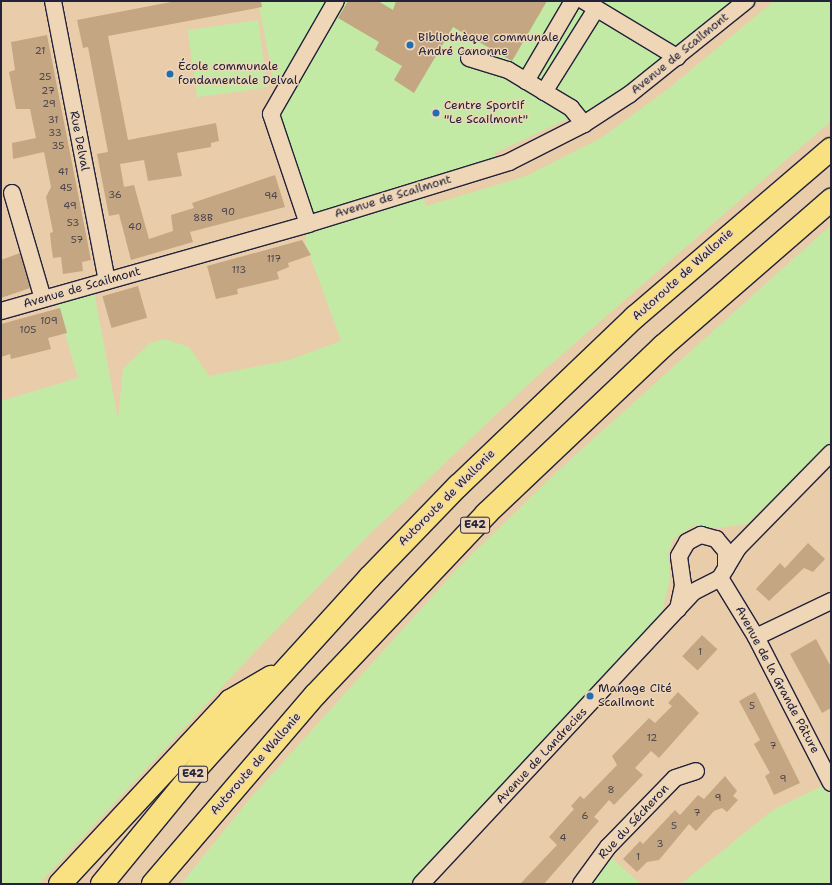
<!DOCTYPE html>
<meta charset="utf-8">
<style>
body{margin:0}
#map{position:relative;width:832px;height:885px;overflow:hidden;background:#e9cdaa;font-family:"Shantell Sans",sans-serif}
div>[style]{position:absolute}
[style*='--x']{left:calc(var(--x)*1px);top:calc(var(--y)*1px);width:calc(var(--w)*1px);rotate:calc(var(--a)*1deg)}
.green>*{inset:0;background:#c2eaa5;transform-origin:0 0}
.building>*{inset:0;background:#c4a682;transform-origin:0 0}
.roads{filter:drop-shadow(1px 0 #22223b) drop-shadow(-1px 0 #22223b) drop-shadow(0 1px #22223b) drop-shadow(0 -1px #22223b)}
.minor>*{height:16px;margin:-8px;padding:0 8px;transform-origin:8px;border-radius:8px;background:#efd6b7}
.highway>*{height:22px;margin:-11px;padding:0 11px;transform-origin:11px;border-radius:11px;background:#f9e181}
.dots>*{width:11px;height:11px;translate:-50% -50%;box-sizing:border-box;border:2px solid #efd6b7;border-radius:50%}
span{translate:-50% -50%;white-space:nowrap;text-align:center;line-height:1.15;-webkit-text-stroke:3px #efd6b7;paint-order:stroke}
.number-label{font-size:10px;color:#4a434d}
.number-label span{-webkit-text-stroke-width:0}
.shield-label span{padding:1px 3px;background:#efd6b7;border:1px solid;border-radius:3px;-webkit-text-stroke-width:0}
.shield-label{font-size:11px;color:#22223b;font-weight:700}
.poi-label{font-size:12px;color:#22223b}
.left{translate:0 -50%;text-align:left}
.street-label{font-size:12px;color:#22223b}
.frame{position:absolute;inset:0;border:2px solid #22223b;pointer-events:none}
</style>
<div id="map">
<div class="green">
<i style="clip-path:polygon(258px 1px,746px 1px,584px 124px,578px 114px,495px 153px,497px 165px,421px 189px,426px 206px,526px 176px,601px 138px,668px 89px,774px 1px,831px 1px,831px 121px,535px 378px,372px 532px,264px 642px,39px 884px,1px 884px,1px 401px,78px 378px,54px 296px,93px 286px,118px 420px,123px 369px,150px 343px,165px 339px,189px 347px,209px 376px,289px 360px,341px 341px,305px 242px,308px 224px,273px 122px,277px 99px)"></i>
<i style="left:258px;top:20px;width:68px;height:71px;rotate:82deg"></i>
<i style="clip-path:polygon(831px 225px,831px 441px,747px 524px,717px 528px,693px 526px,673px 539px,668px 554px,670px 578px,661px 616px,409px 884px,181px 884px,248px 801px,456px 570px,561px 468px)"></i>
<i style="clip-path:polygon(830px 782px,831px 884px,681px 884px,773px 810px)"></i>
<i style="clip-path:polygon(608px 855px,641px 884px,586px 884px)"></i>
</div>
<div class="building">
<i style="clip-path:polygon(176px 1px,261px 1px,262px 7px,108px 36px,128px 140px,216px 123px,219px 141px,211px 143px,211px 147px,177px 153px,182px 176px,148px 181px,144px 160px,120px 164px,124px 187px,134px 185px,149px 239px,173px 231px,171px 215px,194px 208px,192px 203px,275px 175px,285px 207px,190px 232px,193px 242px,131px 260px,119px 214px,109px 216px,97px 154px,108px 152px,88px 47px,83px 48px,77px 20px)"></i>
<i style="clip-path:polygon(348px 1px,378px 1px,393px 10px,396px 1px,547px 1px,512px 61px,453px 27px,414px 93px,394px 80px,402px 66px,375px 50px,379px 42px,338px 18px)"></i>
<i style="clip-path:polygon(47px 35px,91px 260px,82px 262px,83px 271px,63px 274px,61px 257px,53px 258px,51px 244px,50px 233px,53px 232px,46px 197px,51px 187px,44px 152px,13px 159px,12px 143px,36px 138px,30px 109px,16px 109px,9px 72px,15px 70px,11px 42px)"></i>
<i style="clip-path:polygon(302px 240px,311px 255px,288px 263px,289px 267px,277px 272px,279px 279px,237px 289px,238px 294px,216px 299px,207px 266px)"></i>
<i style="clip-path:polygon(20px 253px,30px 288px,1px 298px,1px 260px)"></i>
<i style="left:138px;top:286px;width:33px;height:37px;rotate:74deg"></i>
<i style="clip-path:polygon(60px 308px,67px 333px,48px 338px,51px 349px,11px 359px,10px 354px,1px 357px,1px 324px)"></i>
<i style="clip-path:polygon(808px 543px,825px 559px,813px 572px,804px 568px,769px 601px,756px 589px,780px 563px,785px 568px)"></i>
<i style="left:702px;top:635px;width:21px;height:29px;rotate:43deg"></i>
<i style="clip-path:polygon(816px 639px,831px 667px,831px 708px,822px 713px,790px 654px)"></i>
<i style="clip-path:polygon(678px 692px,699px 713px,659px 758px,651px 751px,635px 768px,643px 775px,614px 805px,609px 800px,594px 817px,599px 821px,544px 884px,520px 884px,557px 845px,549px 837px,574px 809px,571px 806px,580px 796px,584px 799px,617px 765px,612px 756px,649px 718px,655px 723px,672px 706px,668px 703px)"></i>
<i style="clip-path:polygon(755px 692px,800px 783px,774px 795px,765px 776px,770px 773px,754px 744px,760px 740px,739px 701px)"></i>
<i style="clip-path:polygon(725px 776px,737px 791px,733px 796px,738px 800px,727px 812px,722px 808px,714px 811px,696px 831px,689px 824px,659px 860px,647px 862px,637px 872px,623px 859px,640px 841px,643px 844px,675px 810px,680px 815px,698px 795px,704px 799px)"></i>
</div>
<div class="roads">
<div class="minor">
<i style="--x:53;--y:1;--w:285;--a:79.1"></i>
<i style="--x:584;--y:1;--w:109;--a:31.1"></i>
<i style="--x:469;--y:58;--w:41;--a:17.1"></i>
<i style="--x:508;--y:70;--w:74;--a:31.1"></i>
<i style="--x:571;--y:108;--w:21;--a:51"></i>
<i style="--x:526;--y:81;--w:93;--a:-59.6"></i>
<i style="--x:544;--y:92;--w:98;--a:-57.9"></i>
<i style="--x:12;--y:193;--w:110;--a:73.7"></i>
<i style="--x:308;--y:224;--w:116;--a:-108.6"></i>
<i style="--x:271;--y:114;--w:130;--a:-60.1"></i>
<i style="--x:1;--y:311;--w:319;--a:-15.8"></i>
<i style="--x:308;--y:224;--w:210;--a:-17.1"></i>
<i style="--x:509;--y:162;--w:84;--a:-26.9"></i>
<i style="--x:584;--y:124;--w:55;--a:-33.1"></i>
<i style="--x:630;--y:94;--w:149;--a:-38.7"></i>
<i style="--x:720;--y:578;--w:69;--a:58.6"></i>
<i style="--x:756;--y:637;--w:164;--a:62.8"></i>
<i style="--x:678;--y:609;--w:25;--a:-78"></i>
<i style="--x:683;--y:585;--w:29;--a:-98"></i>
<i style="--x:679;--y:556;--w:16;--a:-60"></i>
<i style="--x:687;--y:542;--w:16;--a:-27"></i>
<i style="--x:701;--y:535;--w:16;--a:15"></i>
<i style="--x:716;--y:539;--w:16;--a:50"></i>
<i style="--x:726;--y:551;--w:17;--a:90"></i>
<i style="--x:756;--y:637;--w:83;--a:-25.6"></i>
<i style="--x:421;--y:884;--w:399;--a:-47"></i>
<i style="--x:693;--y:592;--w:30;--a:-27"></i>
<i style="--x:720;--y:578;--w:35;--a:-59"></i>
<i style="--x:738;--y:548;--w:133;--a:-45.6"></i>
<i style="--x:581;--y:884;--w:46;--a:-53.9"></i>
<i style="--x:608;--y:847;--w:96;--a:-45.8"></i>
<i style="--x:675;--y:778;--w:22;--a:-18"></i>
</div>
<div class="highway">
<i style="--x:60;--y:884;--w:250;--a:-47.1"></i>
<i style="--x:230;--y:701;--w:48;--a:-30.3"></i>
<i style="--x:102;--y:884;--w:159;--a:-50.6"></i>
<i style="--x:203;--y:761;--w:248;--a:-47.8"></i>
<i style="--x:370;--y:577;--w:127;--a:-46"></i>
<i style="--x:458;--y:486;--w:245;--a:-43.7"></i>
<i style="--x:635;--y:317;--w:258;--a:-40.6"></i>
<i style="--x:153;--y:884;--w:250;--a:-49.4"></i>
<i style="--x:316;--y:694;--w:248;--a:-46.6"></i>
<i style="--x:486;--y:514;--w:244;--a:-43.5"></i>
<i style="--x:663;--y:346;--w:223;--a:-41"></i>
</div>
</div>
<div class="dots">
<i style="left:410px;top:45px;background:#1f6fb2"></i>
<i style="left:170px;top:74px;background:#1f6fb2"></i>
<i style="left:436px;top:113px;background:#1f6fb2"></i>
<i style="left:590px;top:696px;background:#1f6fb2"></i>
</div>
<div class="number-label">
<span style="left:40px;top:51px">21</span>
<span style="left:45px;top:77px">25</span>
<span style="left:48px;top:91px">27</span>
<span style="left:49px;top:104px">29</span>
<span style="left:53px;top:120px">31</span>
<span style="left:55px;top:133px">33</span>
<span style="left:58px;top:146px">35</span>
<span style="left:63px;top:172px">41</span>
<span style="left:66px;top:188px">45</span>
<span style="left:115px;top:195px">36</span>
<span style="left:271px;top:196px">94</span>
<span style="left:70px;top:206px">49</span>
<span style="left:228px;top:212px">90</span>
<span style="left:203px;top:218px">88B</span>
<span style="left:73px;top:223px">53</span>
<span style="left:135px;top:227px">40</span>
<span style="left:77px;top:240px">57</span>
<span style="left:274px;top:259px">117</span>
<span style="left:239px;top:270px">113</span>
<span style="left:49px;top:321px">109</span>
<span style="left:28px;top:330px">105</span>
<span style="left:700px;top:652px">1</span>
<span style="left:752px;top:706px">5</span>
<span style="left:652px;top:738px">12</span>
<span style="left:773px;top:746px">7</span>
<span style="left:783px;top:779px">9</span>
<span style="left:611px;top:790px">8</span>
<span style="left:718px;top:798px">9</span>
<span style="left:697px;top:813px">7</span>
<span style="left:585px;top:816px">6</span>
<span style="left:674px;top:826px">5</span>
<span style="left:563px;top:838px">4</span>
<span style="left:660px;top:844px">3</span>
<span style="left:638px;top:857px">1</span>
</div>
<div class="shield-label">
<span style="left:475px;top:525px">E42</span>
<span style="left:193px;top:774px">E42</span>
</div>
<div class="poi-label">
<span class="left" style="left:418px;top:45px">Bibliothèque communale<br>André Canonne</span>
<span class="left" style="left:178px;top:74px">École communale<br>fondamentale Delval</span>
<span class="left" style="left:444px;top:113px">Centre Sportif<br>"Le Scailmont"</span>
<span class="left" style="left:598px;top:696px">Manage Cité<br>Scailmont</span>
</div>
<div class="street-label">
<span style="left:680px;top:54px;rotate:-39deg">Avenue de Scailmont</span>
<span style="left:79px;top:141px;rotate:79deg">Rue Delval</span>
<span style="left:393px;top:197px;rotate:-17deg">Avenue de Scailmont</span>
<span style="left:683px;top:275px;rotate:-42deg">Autoroute de Wallonie</span>
<span style="left:82px;top:288px;rotate:-16deg">Avenue de Scailmont</span>
<span style="left:447px;top:498px;rotate:-45deg">Autoroute de Wallonie</span>
<span style="left:777px;top:680px;rotate:62deg">Avenue de la Grande Pâture</span>
<span style="left:542px;top:756px;rotate:-47deg">Avenue de Landrecies</span>
<span style="left:256px;top:764px;rotate:-49deg">Autoroute de Wallonie</span>
<span style="left:634px;top:822px;rotate:-47deg">Rue du Sécheron</span>
</div>
<div class="frame"></div>
</div>
